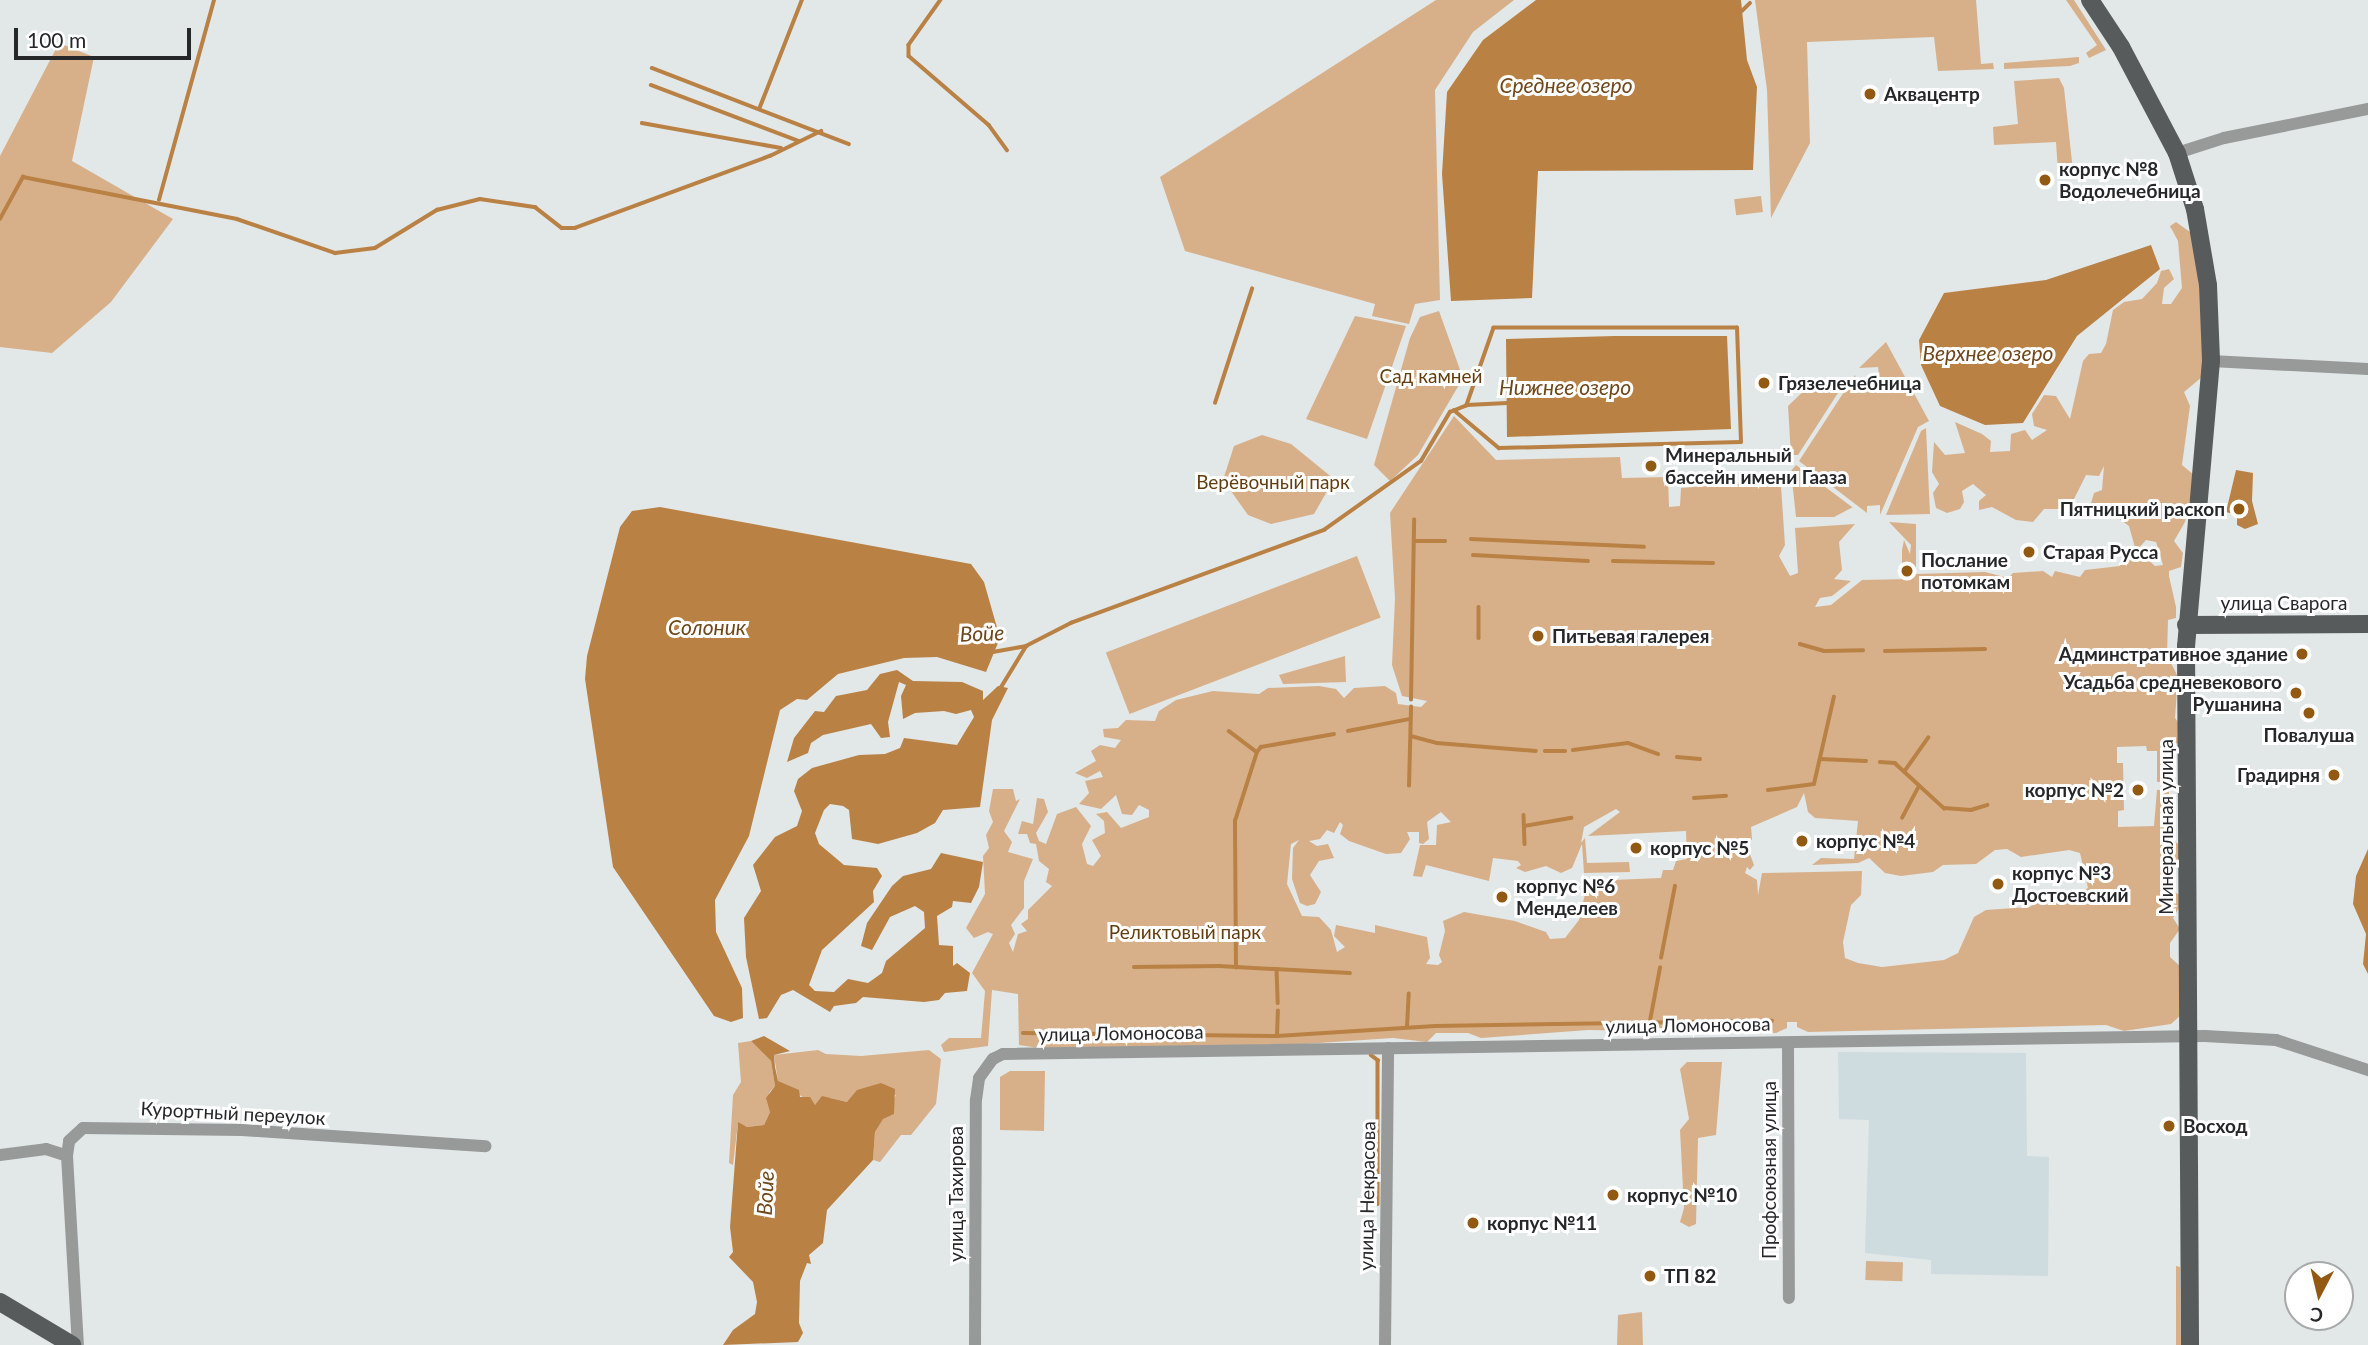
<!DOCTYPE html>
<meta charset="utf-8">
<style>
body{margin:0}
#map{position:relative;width:2368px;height:1345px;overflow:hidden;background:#e2e7e8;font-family:Lato,sans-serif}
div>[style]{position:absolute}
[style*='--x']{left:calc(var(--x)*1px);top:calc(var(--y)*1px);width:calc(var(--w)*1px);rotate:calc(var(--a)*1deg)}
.built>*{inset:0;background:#cedcdf}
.green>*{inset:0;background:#d7b08a;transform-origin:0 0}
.water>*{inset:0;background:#ba8145}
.stream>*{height:3.5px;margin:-1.75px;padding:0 1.75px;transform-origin:1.75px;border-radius:1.75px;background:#ba8145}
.minor>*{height:12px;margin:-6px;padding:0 6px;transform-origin:6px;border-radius:6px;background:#989a9a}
.primary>*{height:18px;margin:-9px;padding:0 9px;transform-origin:9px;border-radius:9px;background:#585b5c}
.dots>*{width:19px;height:19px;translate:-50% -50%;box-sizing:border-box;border:4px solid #fff;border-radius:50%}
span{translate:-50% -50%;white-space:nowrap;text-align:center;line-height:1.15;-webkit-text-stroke:6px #fff;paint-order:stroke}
.poi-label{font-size:19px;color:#252728;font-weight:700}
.left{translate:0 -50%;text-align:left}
.right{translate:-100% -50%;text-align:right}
.park-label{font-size:19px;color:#643d0e}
.street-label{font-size:19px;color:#252728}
.water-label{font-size:21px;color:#6f471a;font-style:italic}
.north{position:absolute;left:2284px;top:1261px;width:70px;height:70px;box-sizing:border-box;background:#fff;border:2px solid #a8a9a9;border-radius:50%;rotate:187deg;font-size:19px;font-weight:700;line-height:28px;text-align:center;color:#252728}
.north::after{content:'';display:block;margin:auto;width:24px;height:32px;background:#915912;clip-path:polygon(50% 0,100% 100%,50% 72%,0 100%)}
.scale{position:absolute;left:14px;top:28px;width:177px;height:32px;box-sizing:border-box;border:4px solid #252728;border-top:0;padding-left:9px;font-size:21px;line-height:24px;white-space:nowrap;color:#252728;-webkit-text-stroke:5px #fff;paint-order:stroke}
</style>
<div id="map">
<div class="built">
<i style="clip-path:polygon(1838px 1052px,2026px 1053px,2027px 1156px,2049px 1157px,2048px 1276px,1931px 1274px,1931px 1260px,1865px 1253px,1869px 1120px,1839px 1119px)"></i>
</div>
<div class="green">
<i style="clip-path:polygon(1436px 0,1514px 0,1473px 32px,1435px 90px,1440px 300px,1415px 304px,1409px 324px,1372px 316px,1375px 304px,1185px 251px,1160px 177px)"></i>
<i style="clip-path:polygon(1755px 0,1976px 0,1981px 64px,1993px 63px,1994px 69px,1938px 71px,1934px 37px,1807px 42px,1810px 143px,1771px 218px,1767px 90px)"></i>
<i style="clip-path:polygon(2066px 0,2074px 0,2106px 50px,2089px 58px,2086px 53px,2097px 45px)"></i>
<i style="clip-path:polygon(59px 43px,94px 57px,72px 161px,173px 219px,111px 302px,52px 353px,0 347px,0 156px)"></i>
<i style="clip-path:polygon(2079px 57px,2079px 63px,2070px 66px,2004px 69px,2004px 63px)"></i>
<i style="clip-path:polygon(2059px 78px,2064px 88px,2073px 171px,2058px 172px,2056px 142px,1994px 145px,1993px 127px,2018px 124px,2014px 81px)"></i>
<i style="left:1761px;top:196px;width:16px;height:27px;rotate:83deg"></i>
<i style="clip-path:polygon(evenodd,2176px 222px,2190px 232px,2194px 244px,2206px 341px,2202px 377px,2184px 392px,2190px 406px,2182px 465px,2194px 475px,2193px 487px,2185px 522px,2174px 541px,2183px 553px,2181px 567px,2169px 571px,2169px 576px,2176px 607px,2176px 618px,2168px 620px,2167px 655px,2178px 677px,2175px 718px,2182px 727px,2180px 744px,2168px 742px,2169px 781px,2157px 782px,2157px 751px,2147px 751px,2146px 746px,2117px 747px,2117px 763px,2123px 763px,2124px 810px,2118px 811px,2118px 827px,2154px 826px,2157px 790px,2169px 790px,2169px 837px,2165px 835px,2180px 845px,2179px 861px,2170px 862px,2170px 890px,2180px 895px,2182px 903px,2173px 918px,2180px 929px,2170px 943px,2170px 957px,2182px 968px,2182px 1014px,2171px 1024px,2124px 1031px,2106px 1025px,1808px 1032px,1797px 1027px,1797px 1022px,1787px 1022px,1787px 1028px,1776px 1033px,1588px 1030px,1481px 1038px,1468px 1033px,1436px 1033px,1427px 1042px,1393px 1038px,1289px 1045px,1046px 1049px,1019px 1045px,1018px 994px,992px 990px,988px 1046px,944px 1052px,941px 1045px,949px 1038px,981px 1038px,985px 991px,972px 973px,993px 934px,988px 932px,974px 938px,966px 928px,985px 894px,983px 856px,989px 848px,986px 835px,993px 822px,989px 811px,993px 789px,1013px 789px,1016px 801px,1020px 799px,1004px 831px,1012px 842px,1008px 852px,1033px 859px,1024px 881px,1024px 908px,1011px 925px,1015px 934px,1009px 943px,1013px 952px,1018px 934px,1027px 931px,1021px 924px,1028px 919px,1028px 910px,1052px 886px,1046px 882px,1049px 869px,1039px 861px,1036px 844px,1030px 843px,1027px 834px,1018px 834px,1022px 821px,1033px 824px,1037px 798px,1044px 799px,1048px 812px,1036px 833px,1039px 841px,1046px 844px,1057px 814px,1076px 807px,1091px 826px,1082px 844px,1087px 864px,1093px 866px,1101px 856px,1092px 840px,1105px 833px,1104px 821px,1096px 814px,1107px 812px,1121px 828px,1149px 817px,1149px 810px,1139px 805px,1132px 815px,1122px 814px,1116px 795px,1101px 809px,1079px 804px,1089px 793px,1085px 781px,1103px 777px,1100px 771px,1087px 778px,1075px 773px,1096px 761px,1091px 751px,1100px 745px,1115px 748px,1121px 740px,1104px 737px,1103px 729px,1118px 728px,1126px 720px,1155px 721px,1159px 711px,1176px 700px,1213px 691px,1259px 694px,1268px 688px,1319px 686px,1336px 689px,1344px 698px,1354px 688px,1385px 686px,1396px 693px,1398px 704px,1421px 707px,1427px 701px,1402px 696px,1392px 665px,1395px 598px,1390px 513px,1454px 416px,1496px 460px,1620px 457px,1622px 478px,1668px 477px,1669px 507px,1680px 506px,1681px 488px,1770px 481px,1781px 486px,1785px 545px,1779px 556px,1790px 576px,1798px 573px,1795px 528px,1855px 524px,1839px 542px,1842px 570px,1834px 579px,1851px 581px,1832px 596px,1820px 598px,1815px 607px,1831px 605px,1862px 580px,1909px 579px,1913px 574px,1902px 569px,1902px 550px,1904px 540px,1910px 554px,1911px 545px,1889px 522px,1916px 524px,1916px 574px,1985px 572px,2008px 578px,2013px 573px,2043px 571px,2052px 577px,2055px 571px,2080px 577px,2085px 570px,2120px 566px,2123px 557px,2140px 553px,2155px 566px,2163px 565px,2156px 542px,2146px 540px,2136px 551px,2129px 526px,2117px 517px,2089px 510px,2094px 493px,2102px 490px,2104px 466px,2099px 476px,2086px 475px,2069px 509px,2044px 509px,2033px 522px,2016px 520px,1992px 507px,1979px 510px,1979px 501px,1986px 495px,1973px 484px,1962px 491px,1964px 502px,1960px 509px,1947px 513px,1936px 508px,1933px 493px,1939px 484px,1932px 472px,1934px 442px,1945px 455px,1965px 453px,1955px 422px,1982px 434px,1991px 441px,1990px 452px,2010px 451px,2011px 434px,2025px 430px,2032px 440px,2047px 430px,2034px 426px,2032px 414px,2044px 395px,2056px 396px,2070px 419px,2083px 361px,2089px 354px,2101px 353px,2106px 344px,2113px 310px,2124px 302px,2142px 299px,2157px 283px,2161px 271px,2169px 269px,2174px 279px,2164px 288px,2162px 304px,2171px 304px,2182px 288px,2178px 241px,2170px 226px,2176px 222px,1804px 793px,1808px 812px,1815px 818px,1858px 821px,1854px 859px,1821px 858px,1812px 865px,1858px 863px,1869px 858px,1885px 873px,1901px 876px,1933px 872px,1943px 865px,1976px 864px,1995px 850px,2007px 849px,2021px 857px,2069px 850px,2080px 853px,2088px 888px,2075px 896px,2051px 896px,2029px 907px,1986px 910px,1974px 917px,1958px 953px,1944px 960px,1882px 967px,1858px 963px,1845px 958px,1843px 942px,1851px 905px,1861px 895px,1862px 871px,1762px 873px,1758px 895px,1757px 880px,1745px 873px,1747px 867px,1750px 870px,1754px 865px,1747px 846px,1752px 839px,1751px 827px,1797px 807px,1804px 793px,2176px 222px,1616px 809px,1620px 812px,1588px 836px,1686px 831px,1687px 859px,1676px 861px,1673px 870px,1663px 870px,1661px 878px,1588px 881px,1579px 920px,1565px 938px,1550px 939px,1546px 932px,1515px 921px,1464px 912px,1443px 921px,1445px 931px,1439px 955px,1442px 962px,1438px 965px,1426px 964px,1430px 958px,1427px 937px,1375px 925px,1375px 933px,1336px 925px,1334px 936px,1345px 947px,1337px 952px,1331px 930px,1319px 917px,1302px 916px,1287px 884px,1291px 844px,1299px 840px,1293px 848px,1292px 879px,1300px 903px,1307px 906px,1315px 904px,1321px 892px,1310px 875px,1319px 861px,1334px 858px,1328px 844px,1317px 846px,1309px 841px,1320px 839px,1327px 830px,1334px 833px,1340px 822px,1343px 825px,1340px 834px,1349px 841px,1386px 854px,1401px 853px,1410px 839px,1407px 832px,1419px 832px,1419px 843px,1423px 844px,1429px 839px,1427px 822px,1441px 812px,1451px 822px,1437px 825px,1436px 845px,1420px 845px,1413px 876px,1422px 877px,1426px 865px,1489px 881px,1493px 858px,1518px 861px,1521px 865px,1516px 868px,1525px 872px,1546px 866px,1561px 873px,1572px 868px,1582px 844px,1584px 873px,1630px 872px,1629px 862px,1587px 863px,1585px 838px,1581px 843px,1584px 827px,1616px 809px)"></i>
<i style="clip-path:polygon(1439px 311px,1463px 378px,1418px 455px,1390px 481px,1374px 465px,1410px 338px,1420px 317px)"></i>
<i style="clip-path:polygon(1355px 316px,1406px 326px,1367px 439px,1306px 419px)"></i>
<i style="clip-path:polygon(1886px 342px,1929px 421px,1918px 427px,1880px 515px,1880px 505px,1867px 506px,1867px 513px,1799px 461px,1855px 375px,1859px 388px,1880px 385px,1878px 367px,1859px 368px)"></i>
<i style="clip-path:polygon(1847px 379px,1798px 455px,1791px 455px,1788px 406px,1813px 382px)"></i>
<i style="clip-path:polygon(1926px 428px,1930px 514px,1886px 515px,1921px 431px)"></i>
<i style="clip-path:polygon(1262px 435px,1291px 444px,1334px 479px,1314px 514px,1271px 524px,1248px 515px,1223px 480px,1234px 446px)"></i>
<i style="clip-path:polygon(1796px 465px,1852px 507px,1853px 507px,1834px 517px,1796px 517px,1791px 471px)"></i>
<i style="left:1357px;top:556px;width:66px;height:269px;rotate:69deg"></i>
<i style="clip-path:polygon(1345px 656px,1346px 682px,1283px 684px,1279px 675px)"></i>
<i style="clip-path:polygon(751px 1041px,771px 1061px,775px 1086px,769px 1093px,770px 1112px,764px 1125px,747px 1127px,738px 1123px,733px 1165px,729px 1163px,733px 1095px,741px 1082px,738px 1043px)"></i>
<i style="clip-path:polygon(818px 1050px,826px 1054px,861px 1056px,929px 1050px,941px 1059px,936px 1104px,911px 1135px,901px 1135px,880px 1162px,873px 1160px,875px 1132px,896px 1095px,847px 1102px,830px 1098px,815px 1105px,778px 1081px,774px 1055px)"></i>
<i style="clip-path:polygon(1687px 1062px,1722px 1062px,1716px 1135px,1698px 1138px,1696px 1224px,1689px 1227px,1680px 1222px,1684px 1208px,1680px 1130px,1689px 1119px,1680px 1069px)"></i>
<i style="clip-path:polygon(1010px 1071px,1045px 1071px,1044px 1131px,1000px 1130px,1000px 1077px)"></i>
<i style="left:1866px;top:1261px;width:37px;height:19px;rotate:2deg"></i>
<i style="clip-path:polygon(2176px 1266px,2180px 1267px,2181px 1345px,2176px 1345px)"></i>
<i style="clip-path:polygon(1642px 1312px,1643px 1345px,1617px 1345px,1618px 1315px)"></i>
</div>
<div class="water">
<i style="clip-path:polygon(1536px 0,1741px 0,1747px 60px,1757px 87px,1753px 170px,1538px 171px,1532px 298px,1451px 301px,1442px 174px,1447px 92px,1483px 40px)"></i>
<i style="clip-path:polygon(2151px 245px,2160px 269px,2077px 336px,2023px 423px,1985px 425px,1940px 406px,1921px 365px,1919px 340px,1944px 293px,2046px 280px)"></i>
<i style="clip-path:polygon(1615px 336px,1727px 336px,1731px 429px,1507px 437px,1506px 339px)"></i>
<i style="clip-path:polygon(2236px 470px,2253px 473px,2252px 501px,2258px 524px,2245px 529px,2237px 525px,2237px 515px,2226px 512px)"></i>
<i style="clip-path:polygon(660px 507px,971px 564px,984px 582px,1000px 638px,986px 672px,937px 657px,904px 658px,838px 674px,807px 700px,797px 699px,780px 710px,749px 836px,715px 900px,716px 932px,742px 988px,743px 1018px,731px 1022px,714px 1016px,613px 867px,585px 679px,587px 656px,620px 527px,632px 511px)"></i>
<i style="clip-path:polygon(897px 670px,913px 681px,962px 682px,983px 691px,983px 700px,998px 686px,1008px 688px,992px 720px,980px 807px,943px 810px,935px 823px,917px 833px,878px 844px,852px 839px,849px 810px,843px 806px,830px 804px,824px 810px,815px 833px,819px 844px,844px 865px,877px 868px,882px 876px,873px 891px,874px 902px,822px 950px,809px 985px,815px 991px,834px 992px,848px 979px,868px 983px,882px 973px,886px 961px,925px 928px,924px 912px,915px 906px,890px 917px,872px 950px,861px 946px,867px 923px,892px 886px,903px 876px,931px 869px,941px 853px,983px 862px,979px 887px,971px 903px,953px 901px,952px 907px,937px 916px,939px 945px,953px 946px,953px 966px,957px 963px,970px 973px,967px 991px,945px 993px,939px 1000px,924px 1002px,863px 997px,856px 1003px,834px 1006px,830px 1012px,793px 990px,781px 995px,767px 1018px,759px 1019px,746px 957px,744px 918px,761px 891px,753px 865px,775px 837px,797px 826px,802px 811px,794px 791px,798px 779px,812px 768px,859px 755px,885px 754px,900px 748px,904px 738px,957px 745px,974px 717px,971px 710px,956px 714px,944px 711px,915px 713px,903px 719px,901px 696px,906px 685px,899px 682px,888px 722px,890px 737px,881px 738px,871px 724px,823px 735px,811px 743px,808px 753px,787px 762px,794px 738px,815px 711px,824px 712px,836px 696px,867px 690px,880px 674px)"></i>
<i style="clip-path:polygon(2368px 849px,2368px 974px,2363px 964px,2366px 934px,2353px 904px,2356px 876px)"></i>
<i style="clip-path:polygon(764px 1036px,790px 1051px,774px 1055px,775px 1067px,778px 1081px,799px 1090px,800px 1097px,810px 1097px,815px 1105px,822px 1096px,847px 1102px,857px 1090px,881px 1083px,895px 1089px,894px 1114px,883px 1119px,875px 1132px,873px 1160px,827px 1210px,823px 1243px,809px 1255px,811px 1264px,807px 1263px,800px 1281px,799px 1323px,803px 1333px,798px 1342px,723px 1345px,733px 1330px,755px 1314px,757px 1302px,753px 1282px,729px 1257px,733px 1252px,730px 1227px,738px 1122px,747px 1127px,764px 1125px,770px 1112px,766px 1098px,775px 1086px,771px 1061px,751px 1041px)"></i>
</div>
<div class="stream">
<i style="--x:941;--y:0;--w:55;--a:125.4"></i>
<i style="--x:909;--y:45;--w:11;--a:90"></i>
<i style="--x:909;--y:56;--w:106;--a:40.8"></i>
<i style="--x:989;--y:125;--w:31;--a:54"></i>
<i style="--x:1742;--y:11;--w:11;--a:-45"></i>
<i style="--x:652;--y:68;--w:211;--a:21.1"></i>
<i style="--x:651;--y:85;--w:158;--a:20.7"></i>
<i style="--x:760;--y:107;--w:115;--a:-68.6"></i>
<i style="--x:642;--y:123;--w:141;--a:10.2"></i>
<i style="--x:159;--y:200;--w:207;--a:-74.6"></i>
<i style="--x:0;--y:219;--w:48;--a:-61.3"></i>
<i style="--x:23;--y:177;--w:218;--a:11.1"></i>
<i style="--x:237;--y:219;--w:104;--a:19.1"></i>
<i style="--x:335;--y:253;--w:40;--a:-7.1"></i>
<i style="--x:375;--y:248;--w:73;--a:-31.5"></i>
<i style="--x:437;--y:210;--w:44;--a:-14.3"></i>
<i style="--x:480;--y:199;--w:56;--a:8.3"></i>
<i style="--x:535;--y:207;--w:34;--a:38"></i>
<i style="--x:562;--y:228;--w:13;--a:0"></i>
<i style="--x:575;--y:228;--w:208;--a:-20.3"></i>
<i style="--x:770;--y:156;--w:57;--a:-26.1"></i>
<i style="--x:1215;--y:403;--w:120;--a:-72"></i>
<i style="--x:1454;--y:410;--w:59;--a:40.2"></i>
<i style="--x:1499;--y:448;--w:242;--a:-1.4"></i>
<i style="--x:1741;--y:442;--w:114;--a:-92"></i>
<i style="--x:1737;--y:328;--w:243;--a:180"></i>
<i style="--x:1494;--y:328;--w:82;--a:109.3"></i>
<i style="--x:1471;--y:539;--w:173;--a:2.6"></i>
<i style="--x:1414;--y:541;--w:31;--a:0"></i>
<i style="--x:1473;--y:555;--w:115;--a:3"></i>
<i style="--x:1613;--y:561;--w:100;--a:1.1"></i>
<i style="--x:1479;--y:607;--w:31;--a:90"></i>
<i style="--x:1800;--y:644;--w:25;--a:16"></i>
<i style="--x:1824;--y:651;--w:39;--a:-1"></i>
<i style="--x:1885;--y:651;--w:100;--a:-1.1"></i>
<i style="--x:993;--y:652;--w:34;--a:-10"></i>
<i style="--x:1026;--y:646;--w:51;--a:-27.1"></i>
<i style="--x:1071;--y:623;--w:270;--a:-20.2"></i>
<i style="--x:1324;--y:530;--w:119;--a:-35.4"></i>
<i style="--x:1421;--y:461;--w:57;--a:-59.4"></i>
<i style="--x:1450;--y:412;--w:18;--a:-22"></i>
<i style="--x:1467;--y:405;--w:40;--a:-2.9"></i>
<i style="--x:1000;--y:689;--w:48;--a:-58.6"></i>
<i style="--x:1411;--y:700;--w:180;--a:-89"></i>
<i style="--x:1229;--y:731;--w:35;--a:37"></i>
<i style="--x:1348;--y:731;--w:63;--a:-11"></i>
<i style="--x:1411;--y:736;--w:27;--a:15"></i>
<i style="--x:1437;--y:743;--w:99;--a:4.6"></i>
<i style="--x:1573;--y:750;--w:55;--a:-7.3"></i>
<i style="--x:1628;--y:743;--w:32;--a:20"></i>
<i style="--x:1545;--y:751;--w:20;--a:0"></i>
<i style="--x:1677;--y:757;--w:23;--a:5"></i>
<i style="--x:1820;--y:759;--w:46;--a:2.5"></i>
<i style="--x:1880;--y:762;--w:15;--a:4"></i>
<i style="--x:1895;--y:763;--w:67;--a:42.6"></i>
<i style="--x:1944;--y:808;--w:27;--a:4"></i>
<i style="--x:1971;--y:810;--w:17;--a:-17"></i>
<i style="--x:1904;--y:772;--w:42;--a:-54.8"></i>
<i style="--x:1409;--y:786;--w:79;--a:-88.5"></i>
<i style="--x:1768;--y:790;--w:46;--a:-7.4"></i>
<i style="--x:1814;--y:784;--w:89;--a:-77.1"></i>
<i style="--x:1694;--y:798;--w:32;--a:-4"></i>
<i style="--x:1524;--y:815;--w:29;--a:88"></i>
<i style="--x:1902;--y:818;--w:36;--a:-62"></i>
<i style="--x:1524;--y:826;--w:48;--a:-9.7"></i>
<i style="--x:1661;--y:958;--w:73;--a:-79"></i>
<i style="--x:1134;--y:967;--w:85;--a:-0.7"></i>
<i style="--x:1219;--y:966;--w:131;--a:3.1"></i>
<i style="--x:1236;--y:968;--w:147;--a:-90.4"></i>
<i style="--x:1235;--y:821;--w:72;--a:-72.3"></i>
<i style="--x:1257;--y:752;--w:6;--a:-51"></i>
<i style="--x:1261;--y:747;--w:74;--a:-10.1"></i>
<i style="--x:1277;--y:969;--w:34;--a:88"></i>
<i style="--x:1650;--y:1021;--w:54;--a:-79.3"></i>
<i style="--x:1407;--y:1027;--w:33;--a:-87"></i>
<i style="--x:1023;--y:1033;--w:254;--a:0.7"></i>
<i style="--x:1277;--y:1036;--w:158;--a:-3.6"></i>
<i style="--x:1435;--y:1026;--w:337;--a:-0.9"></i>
<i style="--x:1277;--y:1036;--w:25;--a:-88"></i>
<i style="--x:1371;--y:1055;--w:9;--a:36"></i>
<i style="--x:1378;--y:1060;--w:144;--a:90"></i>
</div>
<div class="minor">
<i style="--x:2177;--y:153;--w:49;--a:-17.7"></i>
<i style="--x:2224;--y:138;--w:147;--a:-11.4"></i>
<i style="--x:2211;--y:361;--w:157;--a:2.9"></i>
<i style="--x:1788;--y:1043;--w:255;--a:89.8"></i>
<i style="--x:0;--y:1155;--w:46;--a:-7.4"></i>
<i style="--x:46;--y:1149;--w:22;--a:18"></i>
<i style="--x:67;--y:1156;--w:15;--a:-82"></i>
<i style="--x:69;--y:1141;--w:19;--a:-43"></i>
<i style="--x:83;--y:1128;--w:159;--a:0.7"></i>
<i style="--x:242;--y:1130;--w:244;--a:3.8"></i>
<i style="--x:67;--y:1156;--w:189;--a:86.7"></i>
<i style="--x:975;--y:1345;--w:245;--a:-89.8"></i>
<i style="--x:976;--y:1100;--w:22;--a:-82"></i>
<i style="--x:979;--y:1078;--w:24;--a:-54"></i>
<i style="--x:993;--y:1059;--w:11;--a:-27"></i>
<i style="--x:1003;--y:1054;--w:1202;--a:-0.86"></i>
<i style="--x:2205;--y:1036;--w:71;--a:3.2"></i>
<i style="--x:2276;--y:1040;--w:97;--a:18.1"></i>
<i style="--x:1385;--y:1345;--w:297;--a:-89.4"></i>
</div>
<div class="primary">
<i style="--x:2090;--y:0;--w:56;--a:56.6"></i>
<i style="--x:2121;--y:47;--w:120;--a:62.2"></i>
<i style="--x:2177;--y:153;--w:59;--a:72.2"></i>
<i style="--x:2195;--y:209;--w:77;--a:80.3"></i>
<i style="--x:2208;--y:285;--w:76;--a:87.7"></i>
<i style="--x:2211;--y:361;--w:286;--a:95"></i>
<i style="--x:2186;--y:646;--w:699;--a:89.67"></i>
<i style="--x:2186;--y:625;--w:182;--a:-0.3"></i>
<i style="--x:0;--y:1302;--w:84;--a:30.8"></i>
</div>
<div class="dots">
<i style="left:1870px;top:94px;background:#915912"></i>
<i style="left:2045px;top:180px;background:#915912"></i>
<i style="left:1764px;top:383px;background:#915912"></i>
<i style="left:1651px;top:466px;background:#915912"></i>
<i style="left:2239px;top:509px;background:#915912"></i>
<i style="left:2029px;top:552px;background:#915912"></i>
<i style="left:1907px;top:571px;background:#915912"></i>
<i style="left:1538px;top:636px;background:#915912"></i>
<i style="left:2302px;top:654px;background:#915912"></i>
<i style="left:2296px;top:693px;background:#915912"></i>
<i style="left:2309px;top:713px;background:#915912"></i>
<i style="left:2334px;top:775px;background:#915912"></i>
<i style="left:2138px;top:790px;background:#915912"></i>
<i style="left:1802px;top:841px;background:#915912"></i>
<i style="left:1636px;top:848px;background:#915912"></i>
<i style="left:1998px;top:884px;background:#915912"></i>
<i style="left:1502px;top:897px;background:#915912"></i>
<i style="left:2169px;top:1126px;background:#915912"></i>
<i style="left:1613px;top:1195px;background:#915912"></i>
<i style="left:1473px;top:1223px;background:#915912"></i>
<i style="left:1650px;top:1276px;background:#915912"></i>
</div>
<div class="poi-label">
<span class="left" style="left:1884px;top:94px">Аквацентр</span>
<span class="left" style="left:2059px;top:180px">корпус №8<br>Водолечебница</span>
<span class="left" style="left:1778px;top:383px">Грязелечебница</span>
<span class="left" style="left:1665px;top:466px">Минеральный<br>бассейн имени Гааза</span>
<span class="right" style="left:2225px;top:509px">Пятницкий раскоп</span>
<span class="left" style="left:2043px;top:552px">Старая Русса</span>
<span class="left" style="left:1921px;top:571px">Послание<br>потомкам</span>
<span class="left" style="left:1552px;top:636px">Питьевая галерея</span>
<span class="right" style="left:2288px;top:654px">Админстративное здание</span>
<span class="right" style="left:2282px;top:693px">Усадьба средневекового<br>Рушанина</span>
<span style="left:2309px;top:735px">Повалуша</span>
<span class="right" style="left:2320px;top:775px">Градирня</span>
<span class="right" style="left:2124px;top:790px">корпус №2</span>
<span class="left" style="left:1816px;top:841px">корпус №4</span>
<span class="left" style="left:1650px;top:848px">корпус №5</span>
<span class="left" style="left:2012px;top:884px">корпус №3<br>Достоевский</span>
<span class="left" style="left:1516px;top:897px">корпус №6<br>Менделеев</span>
<span class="left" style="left:2183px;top:1126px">Восход</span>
<span class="left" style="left:1627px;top:1195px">корпус №10</span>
<span class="left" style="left:1487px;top:1223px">корпус №11</span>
<span class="left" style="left:1664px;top:1276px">ТП 82</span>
</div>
<div class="park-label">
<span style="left:1431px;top:376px">Сад камней</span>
<span style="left:1273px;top:482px">Верёвочный парк</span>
<span style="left:1185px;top:932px">Реликтовый парк</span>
</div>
<div class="street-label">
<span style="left:2284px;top:603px">улица Сварога</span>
<span style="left:2166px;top:827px;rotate:-90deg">Минеральная улица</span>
<span style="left:1688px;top:1025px;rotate:-1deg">улица Ломоносова</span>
<span style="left:1121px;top:1033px;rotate:-1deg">улица Ломоносова</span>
<span style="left:233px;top:1113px;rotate:3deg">Курортный переулок</span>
<span style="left:1769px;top:1170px;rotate:-90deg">Профсоюзная улица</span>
<span style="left:956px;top:1194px;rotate:-90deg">улица Тахирова</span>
<span style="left:1367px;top:1196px;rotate:-89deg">улица Некрасова</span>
</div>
<div class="water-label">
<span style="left:1566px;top:85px">Среднее озеро</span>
<span style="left:1988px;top:353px">Верхнее озеро</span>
<span style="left:1565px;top:387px">Нижнее озеро</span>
<span style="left:707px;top:627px">Солоник</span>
<span style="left:982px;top:633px;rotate:-2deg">Войе</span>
<span style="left:765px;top:1193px;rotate:-87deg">Войе</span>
</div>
<div class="north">С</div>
<div class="scale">100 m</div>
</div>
